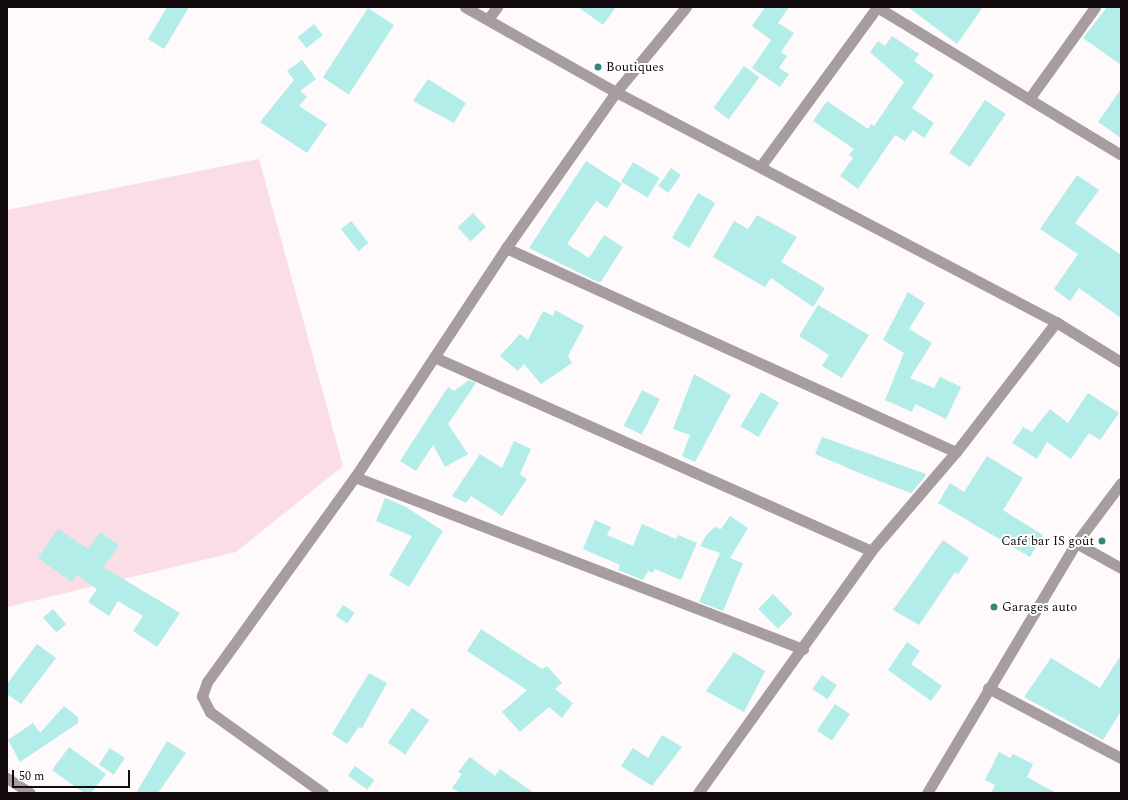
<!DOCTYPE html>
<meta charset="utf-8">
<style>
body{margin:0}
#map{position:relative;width:1128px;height:800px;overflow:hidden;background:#fef9fa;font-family:Spectral,serif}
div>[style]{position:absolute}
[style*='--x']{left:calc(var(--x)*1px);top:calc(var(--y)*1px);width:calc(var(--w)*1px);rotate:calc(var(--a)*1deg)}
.green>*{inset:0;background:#fadde5}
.building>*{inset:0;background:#b2ede9;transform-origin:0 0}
.minor>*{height:11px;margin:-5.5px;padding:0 5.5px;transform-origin:5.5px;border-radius:5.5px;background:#a79c9f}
.dots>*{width:11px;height:11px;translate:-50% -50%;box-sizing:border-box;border:2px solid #fff;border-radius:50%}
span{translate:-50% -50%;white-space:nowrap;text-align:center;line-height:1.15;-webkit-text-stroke:4px #fff;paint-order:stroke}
.poi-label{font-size:13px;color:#130a0d}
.left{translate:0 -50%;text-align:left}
.right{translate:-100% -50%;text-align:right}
.frame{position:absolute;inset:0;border:8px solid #130a0d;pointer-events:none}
.scale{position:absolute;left:12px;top:770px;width:118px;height:18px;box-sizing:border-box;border:2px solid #130a0d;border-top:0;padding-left:5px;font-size:12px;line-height:14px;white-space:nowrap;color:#130a0d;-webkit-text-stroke:3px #fff;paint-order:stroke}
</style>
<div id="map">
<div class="green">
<i style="clip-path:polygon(259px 159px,343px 466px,236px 552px,7px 607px,7px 210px)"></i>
</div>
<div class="building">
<i style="clip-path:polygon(167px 7px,189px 7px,164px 49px,148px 39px)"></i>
<i style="clip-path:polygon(578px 7px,616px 7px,603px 25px)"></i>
<i style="clip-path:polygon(765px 7px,789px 7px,778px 23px,794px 33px,781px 52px,787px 56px,779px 68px,789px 74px,780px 87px,752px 68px,771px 40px,752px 26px)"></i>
<i style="clip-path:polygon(908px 7px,983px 7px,957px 44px)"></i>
<i style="clip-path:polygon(1107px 7px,1121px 7px,1121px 65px,1083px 38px)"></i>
<i style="left:368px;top:8px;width:31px;height:83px;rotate:33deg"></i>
<i style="left:314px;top:24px;width:14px;height:21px;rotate:51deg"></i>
<i style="clip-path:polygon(892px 36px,919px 54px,914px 61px,934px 75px,912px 108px,934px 123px,924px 138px,913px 130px,905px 141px,895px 135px,858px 189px,840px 176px,853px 158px,849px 155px,854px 149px,813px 121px,827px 101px,868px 129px,871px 124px,874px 126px,904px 82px,870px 52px,878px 41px,885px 46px)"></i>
<i style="clip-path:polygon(302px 60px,316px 79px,300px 91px,307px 97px,299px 106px,327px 124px,307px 153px,260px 122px,294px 80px,287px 71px)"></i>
<i style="left:744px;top:66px;width:19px;height:52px;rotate:36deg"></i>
<i style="clip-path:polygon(428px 79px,466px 103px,454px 123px,413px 101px)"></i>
<i style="clip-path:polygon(1121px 89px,1121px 138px,1098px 122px)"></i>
<i style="left:985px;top:100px;width:25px;height:64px;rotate:34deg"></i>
<i style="clip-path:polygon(586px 161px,622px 184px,607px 208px,596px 201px,567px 244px,589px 258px,604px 235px,623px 247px,600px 283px,529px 248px)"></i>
<i style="left:633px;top:162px;width:31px;height:23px;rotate:31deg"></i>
<i style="left:671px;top:168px;width:12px;height:22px;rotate:35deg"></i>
<i style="clip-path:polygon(1077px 175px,1099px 190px,1075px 223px,1121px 255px,1121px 318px,1079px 288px,1070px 301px,1054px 289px,1078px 254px,1040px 229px)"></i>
<i style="left:698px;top:193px;width:20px;height:52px;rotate:30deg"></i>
<i style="left:473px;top:213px;width:19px;height:21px;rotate:47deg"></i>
<i style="clip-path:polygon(757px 215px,797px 237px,781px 262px,825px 288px,813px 307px,771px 278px,765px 287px,713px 257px,734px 221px,748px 229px)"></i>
<i style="left:351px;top:221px;width:28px;height:13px;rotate:51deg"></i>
<i style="clip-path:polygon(908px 292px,925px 303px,909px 329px,932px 343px,910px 378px,934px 388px,940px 377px,961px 387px,946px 419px,915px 404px,912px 412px,885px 400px,904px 353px,883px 340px)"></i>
<i style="clip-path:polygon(818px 305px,869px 335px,842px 378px,822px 366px,829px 355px,799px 336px)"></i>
<i style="clip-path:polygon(555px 310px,584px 326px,568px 356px,572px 363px,541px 384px,524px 364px,518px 371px,500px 356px,520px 334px,528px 340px,543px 311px,553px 316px)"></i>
<i style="clip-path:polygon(694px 374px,731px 395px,695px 462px,682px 456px,690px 435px,673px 429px)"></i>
<i style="clip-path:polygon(469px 380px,476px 383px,448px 424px,468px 454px,445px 467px,433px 445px,416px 471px,400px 461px,448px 387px,454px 391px)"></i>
<i style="left:642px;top:390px;width:20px;height:40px;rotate:27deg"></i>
<i style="left:761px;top:392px;width:21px;height:40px;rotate:31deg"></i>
<i style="clip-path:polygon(1088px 393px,1119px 413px,1100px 440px,1089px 433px,1071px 459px,1047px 442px,1037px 459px,1012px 443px,1023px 427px,1032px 432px,1050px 409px,1068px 423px)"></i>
<i style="clip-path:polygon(822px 437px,926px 474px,924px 478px,911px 493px,869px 477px,815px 454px)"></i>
<i style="clip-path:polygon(514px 441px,531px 449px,520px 474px,527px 479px,502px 516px,471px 496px,466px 503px,452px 496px,480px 454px,502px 468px)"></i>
<i style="clip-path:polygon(987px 456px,1023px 478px,1003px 510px,1043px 535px,1030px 557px,938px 503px,950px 483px,964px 492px)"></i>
<i style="clip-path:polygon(385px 498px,406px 507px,443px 531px,409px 587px,389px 575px,412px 536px,376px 521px)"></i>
<i style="clip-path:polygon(730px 516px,748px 528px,730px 558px,743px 563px,723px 611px,699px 602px,720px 553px,700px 546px,707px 534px,715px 527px,721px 529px)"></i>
<i style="clip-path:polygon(595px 520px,611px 527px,607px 535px,633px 546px,642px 524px,676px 539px,678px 535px,697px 543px,681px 580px,655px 569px,653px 573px,648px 571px,643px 580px,618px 570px,620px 565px,583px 549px)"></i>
<i style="clip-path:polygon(58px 529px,88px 549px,101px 532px,119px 546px,103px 567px,180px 613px,157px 647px,133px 631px,143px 616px,118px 601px,109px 616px,88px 602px,97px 589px,77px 575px,72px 582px,38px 558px)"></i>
<i style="clip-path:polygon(943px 540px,969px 558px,958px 574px,955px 572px,919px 625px,893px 610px)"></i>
<i style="left:773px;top:594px;width:28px;height:21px;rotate:45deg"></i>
<i style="left:343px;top:605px;width:14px;height:13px;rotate:34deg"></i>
<i style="left:53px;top:609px;width:20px;height:13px;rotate:49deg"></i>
<i style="clip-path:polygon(481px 629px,542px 669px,547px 666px,562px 683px,555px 689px,573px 703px,562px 718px,549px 707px,520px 732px,502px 712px,527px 690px,467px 651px)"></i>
<i style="clip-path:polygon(907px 642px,920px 651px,911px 664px,942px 686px,931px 701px,888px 670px)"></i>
<i style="clip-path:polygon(37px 644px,56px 658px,21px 704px,7px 694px,7px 684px)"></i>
<i style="clip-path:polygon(734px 652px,765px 671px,744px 712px,706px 691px)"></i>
<i style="clip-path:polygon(1121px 655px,1121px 711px,1103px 740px,1024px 697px,1051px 658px,1100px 688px)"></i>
<i style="clip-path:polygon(369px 673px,387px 683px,362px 728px,359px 727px,347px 744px,332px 734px)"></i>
<i style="left:822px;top:675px;width:18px;height:17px;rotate:34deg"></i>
<i style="left:835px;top:704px;width:18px;height:32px;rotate:34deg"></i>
<i style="clip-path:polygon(64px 706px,78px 717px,78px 723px,20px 762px,8px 740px,33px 723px,40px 733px)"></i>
<i style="left:412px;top:708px;width:21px;height:42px;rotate:35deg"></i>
<i style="clip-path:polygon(662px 735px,682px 747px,652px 786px,621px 766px,633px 748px,648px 758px)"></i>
<i style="clip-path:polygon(167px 741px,186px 753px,158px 793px,136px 793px)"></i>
<i style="clip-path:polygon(69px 747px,106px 774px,91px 793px,84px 793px,52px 770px)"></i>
<i style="left:110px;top:748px;width:18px;height:20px;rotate:34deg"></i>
<i style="clip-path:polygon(999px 752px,1010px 758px,1013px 754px,1033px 764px,1027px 777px,1056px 793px,991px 793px,995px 785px,985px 780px)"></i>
<i style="clip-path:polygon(470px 757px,495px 776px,500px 769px,534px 793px,460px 793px,452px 788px,462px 774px,458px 772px)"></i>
<i style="left:355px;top:766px;width:24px;height:12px;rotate:36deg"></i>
</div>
<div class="minor">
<i style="--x:465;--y:7;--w:173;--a:29.4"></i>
<i style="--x:616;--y:92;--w:496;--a:27.6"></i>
<i style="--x:1056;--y:322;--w:76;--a:31.6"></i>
<i style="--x:877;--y:7;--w:285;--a:31.2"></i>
<i style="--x:488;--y:19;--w:15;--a:-53"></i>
<i style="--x:1029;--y:99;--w:113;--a:-54.3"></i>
<i style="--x:760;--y:167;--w:198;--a:-53.8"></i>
<i style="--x:506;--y:248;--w:494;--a:24.4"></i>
<i style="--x:434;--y:357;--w:478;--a:23.9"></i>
<i style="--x:355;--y:477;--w:480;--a:21"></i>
<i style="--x:1076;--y:543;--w:51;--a:29.1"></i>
<i style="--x:988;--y:688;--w:150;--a:27.8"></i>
<i style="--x:7;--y:778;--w:27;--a:33"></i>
<i style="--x:323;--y:793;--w:139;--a:-144.4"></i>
<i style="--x:210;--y:712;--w:18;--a:-117"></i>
<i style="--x:202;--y:696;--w:15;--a:-70"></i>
<i style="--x:207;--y:682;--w:253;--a:-54.2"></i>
<i style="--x:355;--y:477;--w:274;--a:-56.6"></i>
<i style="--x:506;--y:248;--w:191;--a:-54.8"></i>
<i style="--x:616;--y:92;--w:110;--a:-50.5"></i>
<i style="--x:698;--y:793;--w:297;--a:-54.4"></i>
<i style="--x:871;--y:551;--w:130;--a:-49.4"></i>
<i style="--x:956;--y:452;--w:164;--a:-52.4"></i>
<i style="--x:927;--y:793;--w:291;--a:-59.2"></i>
<i style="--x:1076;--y:543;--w:75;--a:-53.1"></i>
</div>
<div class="dots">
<i style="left:598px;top:67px;background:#3b837f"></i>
<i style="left:1102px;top:541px;background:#3b837f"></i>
<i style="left:994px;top:607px;background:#3b837f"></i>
</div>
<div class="poi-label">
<span class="left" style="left:606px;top:67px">Boutiques</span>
<span class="right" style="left:1094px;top:541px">Café bar IS goût</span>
<span class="left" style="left:1002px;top:607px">Garages auto</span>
</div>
<div class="frame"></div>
<div class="scale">50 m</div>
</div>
